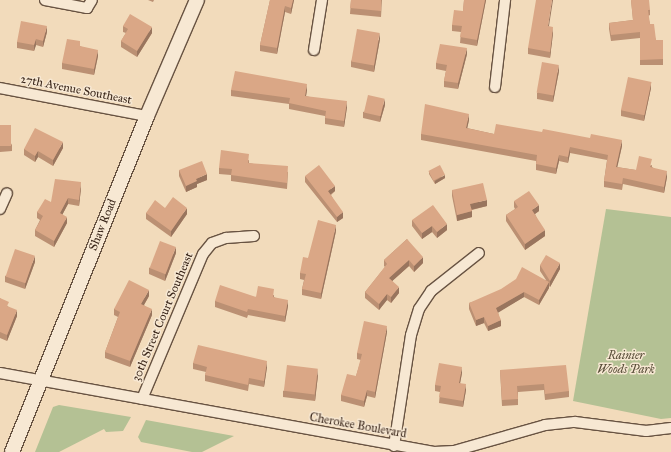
<!DOCTYPE html>
<style>
body{margin:0}
#map{position:relative;width:671px;height:452px;overflow:hidden;background:#f2dbbb;font-family:"IM FELL Great Primer",serif}
div>[style]{position:absolute}
[style*='--x']{left:calc(var(--x)*1px);top:calc(var(--y)*1px);width:calc(var(--w)*1px);rotate:calc(var(--a)*1deg)}
.green>*{inset:0;background:#b4c194}
.roads{filter:drop-shadow(1px 0 #685342) drop-shadow(-1px 0 #685342) drop-shadow(0 1px #685342) drop-shadow(0 -1px #685342)}
.street>*{height:10px;margin:-5px;padding:0 5px;transform-origin:5px;border-radius:5px;background:#f7e8d3}
.secondary>*{height:14px;margin:-7px;padding:0 7px;transform-origin:7px;border-radius:7px;background:#f7e8d3}
.wall>*{inset:0;background:#bb9073}
.shaded-wall>*{inset:0;background:#99755e}
.building>*{inset:0;background:#daa786;transform-origin:0 0}
span{translate:-50% -50%;white-space:nowrap;text-align:center;line-height:1.15;-webkit-text-stroke:3px #f7e8d3;paint-order:stroke}
.street-label{font-size:12px;color:#3a261a}
.park-label{font-size:12px;color:#584d38;font-style:italic}
</style>
<div id="map">
<div class="green">
<i style="clip-path:polygon(606px 209px,671px 217px,671px 418px,661px 419px,573px 401px)"></i>
<i style="clip-path:polygon(59px 405px,131px 417px,123px 431px,106px 432px,104px 429px,59px 452px,35px 452px,53px 407px)"></i>
<i style="clip-path:polygon(146px 420px,234px 436px,202px 452px,192px 452px,141px 442px,138px 437px)"></i>
</div>
<div class="roads">
<div class="street">
<i style="--x:45;--y:0;--w:43;--a:10.8"></i>
<i style="--x:87;--y:8;--w:9;--a:-58"></i>
<i style="--x:314;--y:50;--w:51;--a:-80.9"></i>
<i style="--x:495;--y:87;--w:88;--a:-83.4"></i>
<i style="--x:0;--y:88;--w:150;--a:10.8"></i>
<i style="--x:0;--y:209;--w:17;--a:-66"></i>
<i style="--x:0;--y:373;--w:441;--a:10.3"></i>
<i style="--x:434;--y:452;--w:20;--a:-3"></i>
<i style="--x:454;--y:451;--w:95;--a:-15.9"></i>
<i style="--x:545;--y:425;--w:30;--a:-6"></i>
<i style="--x:575;--y:422;--w:72;--a:7.2"></i>
<i style="--x:646;--y:431;--w:25;--a:-7"></i>
<i style="--x:142;--y:399;--w:157;--a:-67.2"></i>
<i style="--x:203;--y:254;--w:14;--a:-51"></i>
<i style="--x:212;--y:243;--w:15;--a:-20"></i>
<i style="--x:226;--y:238;--w:28;--a:-4"></i>
<i style="--x:394;--y:446;--w:112;--a:-81.3"></i>
<i style="--x:411;--y:335;--w:27;--a:-73"></i>
<i style="--x:419;--y:309;--w:22;--a:-56"></i>
<i style="--x:431;--y:291;--w:61;--a:-38.4"></i>
</div>
<div class="secondary">
<i style="--x:12;--y:452;--w:362;--a:-68.1"></i>
<i style="--x:147;--y:116;--w:126;--a:-66.7"></i>
</div>
</div>
<div class="wall">
<i style="clip-path:polygon(148px 0,154px 0,153px 2px)"></i>
<i style="clip-path:polygon(270px 0,294px 0,291px 14px,285px 12px,277px 54px,260px 51px,260px 45px)"></i>
<i style="clip-path:polygon(351px 0,382px 0,381px 17px,350px 14px)"></i>
<i style="clip-path:polygon(464px 0,486px 0,477px 46px,460px 43px,461px 32px,452px 31px,452px 25px,463px 11px)"></i>
<i style="clip-path:polygon(631px 0,650px 10px,650px 15px,648px 16px,650px 24px,656px 40px,663px 40px,663px 65px,640px 65px,640px 38px,611px 41px,609px 29px,609px 23px,633px 20px)"></i>
<i style="clip-path:polygon(123px 26px,152px 33px,137px 57px,121px 47px,121px 41px,126px 33px,123px 32px)"></i>
<i style="clip-path:polygon(549px 27px,553px 33px,550px 58px,528px 54px,528px 48px)"></i>
<i style="clip-path:polygon(47px 32px,43px 47px,36px 45px,34px 51px,17px 48px,17px 42px)"></i>
<i style="clip-path:polygon(380px 39px,374px 72px,351px 67px,351px 61px)"></i>
<i style="clip-path:polygon(80px 46px,98px 56px,94px 75px,62px 69px,62px 63px)"></i>
<i style="clip-path:polygon(467px 54px,458px 89px,444px 87px,444px 81px,446px 71px,436px 69px,436px 63px)"></i>
<i style="clip-path:polygon(559px 71px,553px 102px,537px 99px,537px 93px)"></i>
<i style="clip-path:polygon(651px 88px,644px 121px,621px 116px,621px 110px)"></i>
<i style="clip-path:polygon(231px 90px,307px 90px,306px 96px,347px 107px,344px 127px,325px 124px,325px 116px,289px 109px,289px 104px,231px 96px)"></i>
<i style="clip-path:polygon(385px 105px,380px 122px,363px 118px,363px 112px)"></i>
<i style="clip-path:polygon(469px 120px,467px 128px,494px 134px,542px 132px,622px 146px,617px 167px,636px 170px,652px 165px,652px 167px,667px 177px,664px 193px,623px 184px,622px 190px,604px 187px,604px 181px,607px 160px,570px 153px,568px 163px,559px 161px,556px 174px,536px 170px,536px 161px,421px 140px,421px 134px)"></i>
<i style="clip-path:polygon(0 125px,12px 145px,12px 151px,0 152px)"></i>
<i style="clip-path:polygon(63px 148px,53px 166px,38px 157px,35px 162px,24px 155px,24px 149px)"></i>
<i style="clip-path:polygon(249px 160px,249px 163px,288px 172px,287px 189px,231px 181px,231px 175px,219px 174px,219px 168px)"></i>
<i style="clip-path:polygon(179px 170px,207px 180px,197px 184px,197px 187px,186px 192px,179px 176px)"></i>
<i style="clip-path:polygon(429px 171px,445px 178px,435px 184px,429px 174px)"></i>
<i style="clip-path:polygon(305px 176px,335px 191px,331px 195px,343px 218px,337px 222px,305px 182px)"></i>
<i style="clip-path:polygon(81px 188px,79px 206px,68px 204px,62px 215px,67px 223px,54px 247px,35px 236px,35px 230px,40px 220px,37px 218px,37px 212px,51px 202px)"></i>
<i style="clip-path:polygon(452px 190px,487px 206px,472px 210px,472px 217px,457px 221px,452px 196px)"></i>
<i style="clip-path:polygon(514px 201px,539px 211px,535px 214px,545px 236px,525px 250px,506px 221px,506px 215px,515px 209px,514px 207px)"></i>
<i style="clip-path:polygon(165px 208px,187px 214px,171px 237px,146px 219px,146px 213px)"></i>
<i style="clip-path:polygon(412px 220px,447px 230px,437px 238px,432px 232px,422px 239px,412px 226px)"></i>
<i style="clip-path:polygon(336px 231px,321px 299px,302px 295px,302px 289px,304px 280px,300px 279px,300px 273px,308px 258px)"></i>
<i style="clip-path:polygon(407px 239px,423px 263px,414px 272px,409px 266px,392px 281px,399px 293px,391px 303px,387px 300px,379px 310px,365px 298px,365px 292px,385px 267px,384px 266px,384px 260px)"></i>
<i style="clip-path:polygon(176px 253px,165px 281px,149px 274px,149px 268px)"></i>
<i style="clip-path:polygon(35px 262px,25px 289px,5px 282px,5px 276px)"></i>
<i style="clip-path:polygon(540px 265px,560px 269px,550px 287px,549px 286px,549px 288px,539px 305px,524px 297px,498px 312px,501px 326px,488px 331px,484px 323px,476px 326px,469px 309px,469px 303px,546px 280px,540px 271px)"></i>
<i style="clip-path:polygon(274px 295px,274px 297px,288px 306px,285px 322px,248px 315px,247px 318px,215px 307px,215px 301px)"></i>
<i style="clip-path:polygon(149px 296px,144px 305px,152px 315px,130px 367px,105px 358px,105px 352px,118px 317px,114px 315px,114px 309px)"></i>
<i style="clip-path:polygon(0 298px,17px 316px,7px 341px,0 338px)"></i>
<i style="clip-path:polygon(387px 332px,375px 398px,367px 396px,364px 407px,341px 401px,341px 395px,356px 376px,361px 360px,357px 359px,357px 353px)"></i>
<i style="clip-path:polygon(193px 363px,267px 367px,264px 387px,249px 384px,248px 391px,205px 381px,205px 375px,206px 372px,193px 369px)"></i>
<i style="clip-path:polygon(500px 370px,569px 391px,569px 397px,545px 400px,544px 390px,518px 392px,518px 405px,502px 406px)"></i>
<i style="clip-path:polygon(462px 373px,460px 383px,466px 390px,463px 407px,439px 403px,440px 392px,435px 391px,435px 385px)"></i>
<i style="clip-path:polygon(318px 375px,315px 401px,283px 397px,283px 391px)"></i>
</div>
<div class="shaded-wall">
<i style="clip-path:polygon(293px 0,294px 0,291px 14px,291px 8px)"></i>
<i style="clip-path:polygon(485px 0,486px 0,477px 46px,477px 40px)"></i>
<i style="clip-path:polygon(552px 0,553px 0,548px 32px,548px 26px)"></i>
<i style="clip-path:polygon(285px 6px,285px 12px,277px 54px,277px 48px)"></i>
<i style="clip-path:polygon(47px 26px,47px 32px,43px 47px,43px 41px)"></i>
<i style="clip-path:polygon(152px 27px,152px 33px,137px 57px,137px 51px)"></i>
<i style="clip-path:polygon(553px 27px,553px 33px,550px 58px,550px 52px)"></i>
<i style="clip-path:polygon(380px 33px,380px 39px,374px 72px,374px 66px)"></i>
<i style="clip-path:polygon(36px 39px,36px 45px,34px 51px,34px 45px)"></i>
<i style="clip-path:polygon(467px 48px,467px 54px,458px 89px,458px 83px)"></i>
<i style="clip-path:polygon(98px 50px,98px 56px,94px 75px,94px 69px)"></i>
<i style="clip-path:polygon(559px 65px,559px 71px,553px 102px,553px 96px)"></i>
<i style="clip-path:polygon(651px 82px,651px 88px,644px 121px,644px 115px)"></i>
<i style="clip-path:polygon(307px 84px,307px 90px,305px 102px,305px 96px)"></i>
<i style="clip-path:polygon(385px 99px,385px 105px,380px 122px,380px 116px)"></i>
<i style="clip-path:polygon(347px 101px,347px 107px,344px 127px,344px 121px)"></i>
<i style="clip-path:polygon(469px 114px,469px 120px,466px 134px,466px 128px)"></i>
<i style="clip-path:polygon(622px 140px,622px 146px,616px 173px,616px 167px)"></i>
<i style="clip-path:polygon(63px 142px,63px 148px,53px 166px,53px 160px)"></i>
<i style="clip-path:polygon(570px 147px,570px 153px,568px 163px,568px 157px)"></i>
<i style="clip-path:polygon(38px 151px,38px 157px,35px 162px,35px 156px)"></i>
<i style="clip-path:polygon(559px 155px,559px 161px,556px 174px,556px 168px)"></i>
<i style="clip-path:polygon(667px 171px,667px 177px,664px 193px,664px 187px)"></i>
<i style="clip-path:polygon(207px 174px,207px 180px,197px 184px,197px 187px,186px 192px,186px 186px,196px 179px)"></i>
<i style="clip-path:polygon(445px 175px,445px 178px,435px 184px,435px 181px)"></i>
<i style="clip-path:polygon(81px 182px,81px 188px,79px 206px,79px 200px)"></i>
<i style="clip-path:polygon(335px 186px,335px 191px,328px 196px,328px 191px)"></i>
<i style="clip-path:polygon(68px 198px,68px 204px,60px 219px,60px 213px)"></i>
<i style="clip-path:polygon(487px 200px,487px 206px,470px 210px,470px 204px)"></i>
<i style="clip-path:polygon(539px 205px,539px 211px,532px 216px,532px 210px)"></i>
<i style="clip-path:polygon(187px 208px,187px 214px,171px 237px,171px 231px)"></i>
<i style="clip-path:polygon(472px 211px,472px 217px,457px 221px,457px 215px)"></i>
<i style="clip-path:polygon(343px 212px,343px 218px,337px 222px,337px 217px)"></i>
<i style="clip-path:polygon(67px 217px,67px 223px,54px 247px,54px 241px)"></i>
<i style="clip-path:polygon(447px 224px,447px 230px,437px 238px,437px 232px)"></i>
<i style="clip-path:polygon(336px 225px,336px 231px,321px 299px,321px 293px)"></i>
<i style="clip-path:polygon(432px 226px,432px 232px,422px 239px,422px 233px)"></i>
<i style="clip-path:polygon(545px 230px,545px 236px,525px 250px,525px 244px)"></i>
<i style="clip-path:polygon(176px 247px,176px 253px,165px 281px,165px 275px)"></i>
<i style="clip-path:polygon(35px 256px,35px 262px,25px 289px,25px 283px)"></i>
<i style="clip-path:polygon(423px 257px,423px 263px,414px 272px,414px 266px)"></i>
<i style="clip-path:polygon(409px 260px,409px 266px,389px 284px,389px 278px)"></i>
<i style="clip-path:polygon(560px 263px,560px 269px,550px 287px,550px 281px)"></i>
<i style="clip-path:polygon(549px 282px,549px 288px,539px 305px,539px 300px)"></i>
<i style="clip-path:polygon(399px 287px,399px 293px,391px 303px,391px 297px)"></i>
<i style="clip-path:polygon(149px 290px,149px 296px,141px 310px,141px 304px)"></i>
<i style="clip-path:polygon(524px 292px,524px 297px,496px 314px,496px 308px)"></i>
<i style="clip-path:polygon(387px 294px,387px 300px,379px 310px,379px 304px)"></i>
<i style="clip-path:polygon(288px 300px,288px 306px,285px 322px,285px 316px)"></i>
<i style="clip-path:polygon(152px 309px,152px 315px,130px 367px,130px 361px)"></i>
<i style="clip-path:polygon(17px 310px,17px 316px,7px 341px,7px 335px)"></i>
<i style="clip-path:polygon(484px 317px,484px 323px,476px 326px,476px 320px)"></i>
<i style="clip-path:polygon(501px 320px,501px 326px,488px 331px,488px 326px)"></i>
<i style="clip-path:polygon(387px 326px,387px 332px,375px 398px,375px 392px)"></i>
<i style="clip-path:polygon(267px 361px,267px 367px,264px 387px,264px 381px)"></i>
<i style="clip-path:polygon(462px 367px,462px 373px,459px 389px,459px 383px)"></i>
<i style="clip-path:polygon(318px 369px,318px 375px,315px 401px,315px 395px)"></i>
<i style="clip-path:polygon(466px 384px,466px 390px,463px 407px,463px 401px)"></i>
<i style="clip-path:polygon(367px 390px,367px 396px,364px 407px,364px 401px)"></i>
</div>
<div class="building">
<i style="clip-path:polygon(270px 0,293px 0,291px 8px,285px 6px,277px 48px,260px 45px)"></i>
<i style="clip-path:polygon(351px 0,381px 0,381px 11px,350px 8px)"></i>
<i style="clip-path:polygon(464px 0,485px 0,477px 40px,460px 37px,462px 26px,452px 25px,454px 10px,463px 11px)"></i>
<i style="clip-path:polygon(536px 0,552px 0,548px 26px,553px 27px,550px 52px,528px 48px)"></i>
<i style="clip-path:polygon(631px 0,649px 0,650px 10px,648px 10px,650px 24px,654px 24px,656px 40px,663px 40px,663px 59px,640px 60px,640px 32px,611px 35px,609px 23px,633px 20px)"></i>
<i style="clip-path:polygon(130px 14px,152px 27px,137px 51px,121px 41px,128px 29px,123px 26px)"></i>
<i style="clip-path:polygon(21px 21px,47px 26px,43px 41px,36px 39px,34px 45px,17px 42px)"></i>
<i style="left:357px;top:29px;width:23px;height:33px;rotate:10deg"></i>
<i style="clip-path:polygon(67px 39px,80px 41px,80px 46px,98px 50px,94px 69px,62px 63px)"></i>
<i style="clip-path:polygon(440px 44px,467px 48px,458px 83px,444px 81px,447px 65px,436px 63px)"></i>
<i style="left:542px;top:62px;width:17px;height:31px;rotate:10deg"></i>
<i style="clip-path:polygon(235px 71px,307px 84px,305px 96px,347px 101px,344px 121px,325px 118px,326px 111px,289px 103px,290px 98px,231px 90px)"></i>
<i style="left:628px;top:77px;width:24px;height:34px;rotate:12deg"></i>
<i style="left:368px;top:95px;width:17px;height:18px;rotate:13deg"></i>
<i style="clip-path:polygon(425px 104px,469px 114px,466px 128px,494px 134px,496px 124px,542px 132px,543px 129px,590px 138px,591px 134px,622px 140px,616px 167px,636px 170px,639px 156px,652px 159px,650px 167px,667px 171px,664px 187px,623px 178px,622px 184px,604px 181px,608px 155px,570px 147px,568px 157px,559px 155px,556px 168px,536px 164px,537px 155px,421px 134px)"></i>
<i style="left:0;top:125px;width:11px;height:21px"></i>
<i style="clip-path:polygon(35px 128px,63px 142px,53px 160px,38px 151px,35px 156px,24px 149px)"></i>
<i style="clip-path:polygon(221px 150px,249px 154px,248px 163px,288px 166px,287px 183px,231px 175px,232px 169px,219px 168px)"></i>
<i style="clip-path:polygon(202px 161px,207px 174px,196px 179px,197px 181px,186px 186px,179px 170px)"></i>
<i style="clip-path:polygon(319px 165px,335px 186px,328px 191px,343px 212px,337px 217px,305px 176px)"></i>
<i style="left:440px;top:165px;width:11px;height:13px;rotate:63deg"></i>
<i style="clip-path:polygon(55px 179px,81px 182px,79px 200px,68px 198px,60px 213px,67px 217px,54px 241px,35px 230px,43px 216px,37px 212px,45px 199px,51px 202px)"></i>
<i style="clip-path:polygon(483px 183px,487px 200px,470px 204px,472px 211px,457px 215px,452px 190px)"></i>
<i style="clip-path:polygon(529px 191px,539px 205px,532px 210px,545px 230px,525px 244px,506px 215px,518px 207px,514px 201px)"></i>
<i style="clip-path:polygon(173px 197px,187px 208px,171px 231px,146px 213px,155px 200px,165px 208px)"></i>
<i style="clip-path:polygon(433px 205px,447px 224px,437px 232px,432px 226px,422px 233px,412px 220px)"></i>
<i style="clip-path:polygon(318px 220px,336px 225px,321px 293px,302px 289px,306px 274px,300px 273px,303px 257px,308px 258px)"></i>
<i style="clip-path:polygon(407px 239px,423px 257px,414px 266px,409px 260px,389px 278px,399px 287px,391px 297px,387px 294px,379px 304px,365px 292px,387px 264px,384px 260px)"></i>
<i style="left:160px;top:241px;width:17px;height:29px;rotate:21deg"></i>
<i style="left:15px;top:249px;width:21px;height:29px;rotate:19deg"></i>
<i style="clip-path:polygon(546px 255px,560px 263px,550px 281px,540px 265px)"></i>
<i style="clip-path:polygon(522px 267px,549px 282px,539px 300px,524px 292px,496px 308px,501px 320px,488px 326px,484px 317px,476px 320px,469px 303px,501px 289px,516px 279px)"></i>
<i style="clip-path:polygon(129px 280px,149px 290px,141px 304px,152px 309px,130px 361px,105px 352px,120px 312px,114px 309px)"></i>
<i style="clip-path:polygon(220px 285px,256px 297px,258px 286px,274px 289px,273px 297px,288px 300px,285px 316px,248px 309px,247px 312px,215px 301px)"></i>
<i style="clip-path:polygon(0 298px,9px 302px,7px 306px,17px 310px,7px 335px,0 332px)"></i>
<i style="clip-path:polygon(364px 321px,387px 326px,375px 392px,367px 390px,364px 401px,341px 395px,347px 374px,356px 376px,362px 354px,357px 353px)"></i>
<i style="clip-path:polygon(198px 345px,267px 361px,264px 381px,249px 378px,248px 385px,205px 375px,207px 367px,193px 363px)"></i>
<i style="clip-path:polygon(439px 363px,462px 367px,459px 383px,466px 384px,463px 401px,439px 397px,441px 386px,435px 385px)"></i>
<i style="left:287px;top:365px;width:31px;height:26px;rotate:7deg"></i>
<i style="clip-path:polygon(566px 365px,569px 391px,545px 394px,544px 384px,517px 386px,518px 399px,502px 400px,500px 370px)"></i>
</div>
<div class="street-label">
<span style="left:76px;top:90px;rotate:11deg">27th Avenue Southeast</span>
<span style="left:103px;top:225px;rotate:-68deg">Shaw Road</span>
<span style="left:163px;top:317px;rotate:-67deg">30th Street Court Southeast</span>
<span style="left:358px;top:426px;rotate:10deg">Cherokee Boulevard</span>
</div>
<div class="park-label">
<span style="left:626px;top:363px">Rainier<br>Woods Park</span>
</div>
</div>
